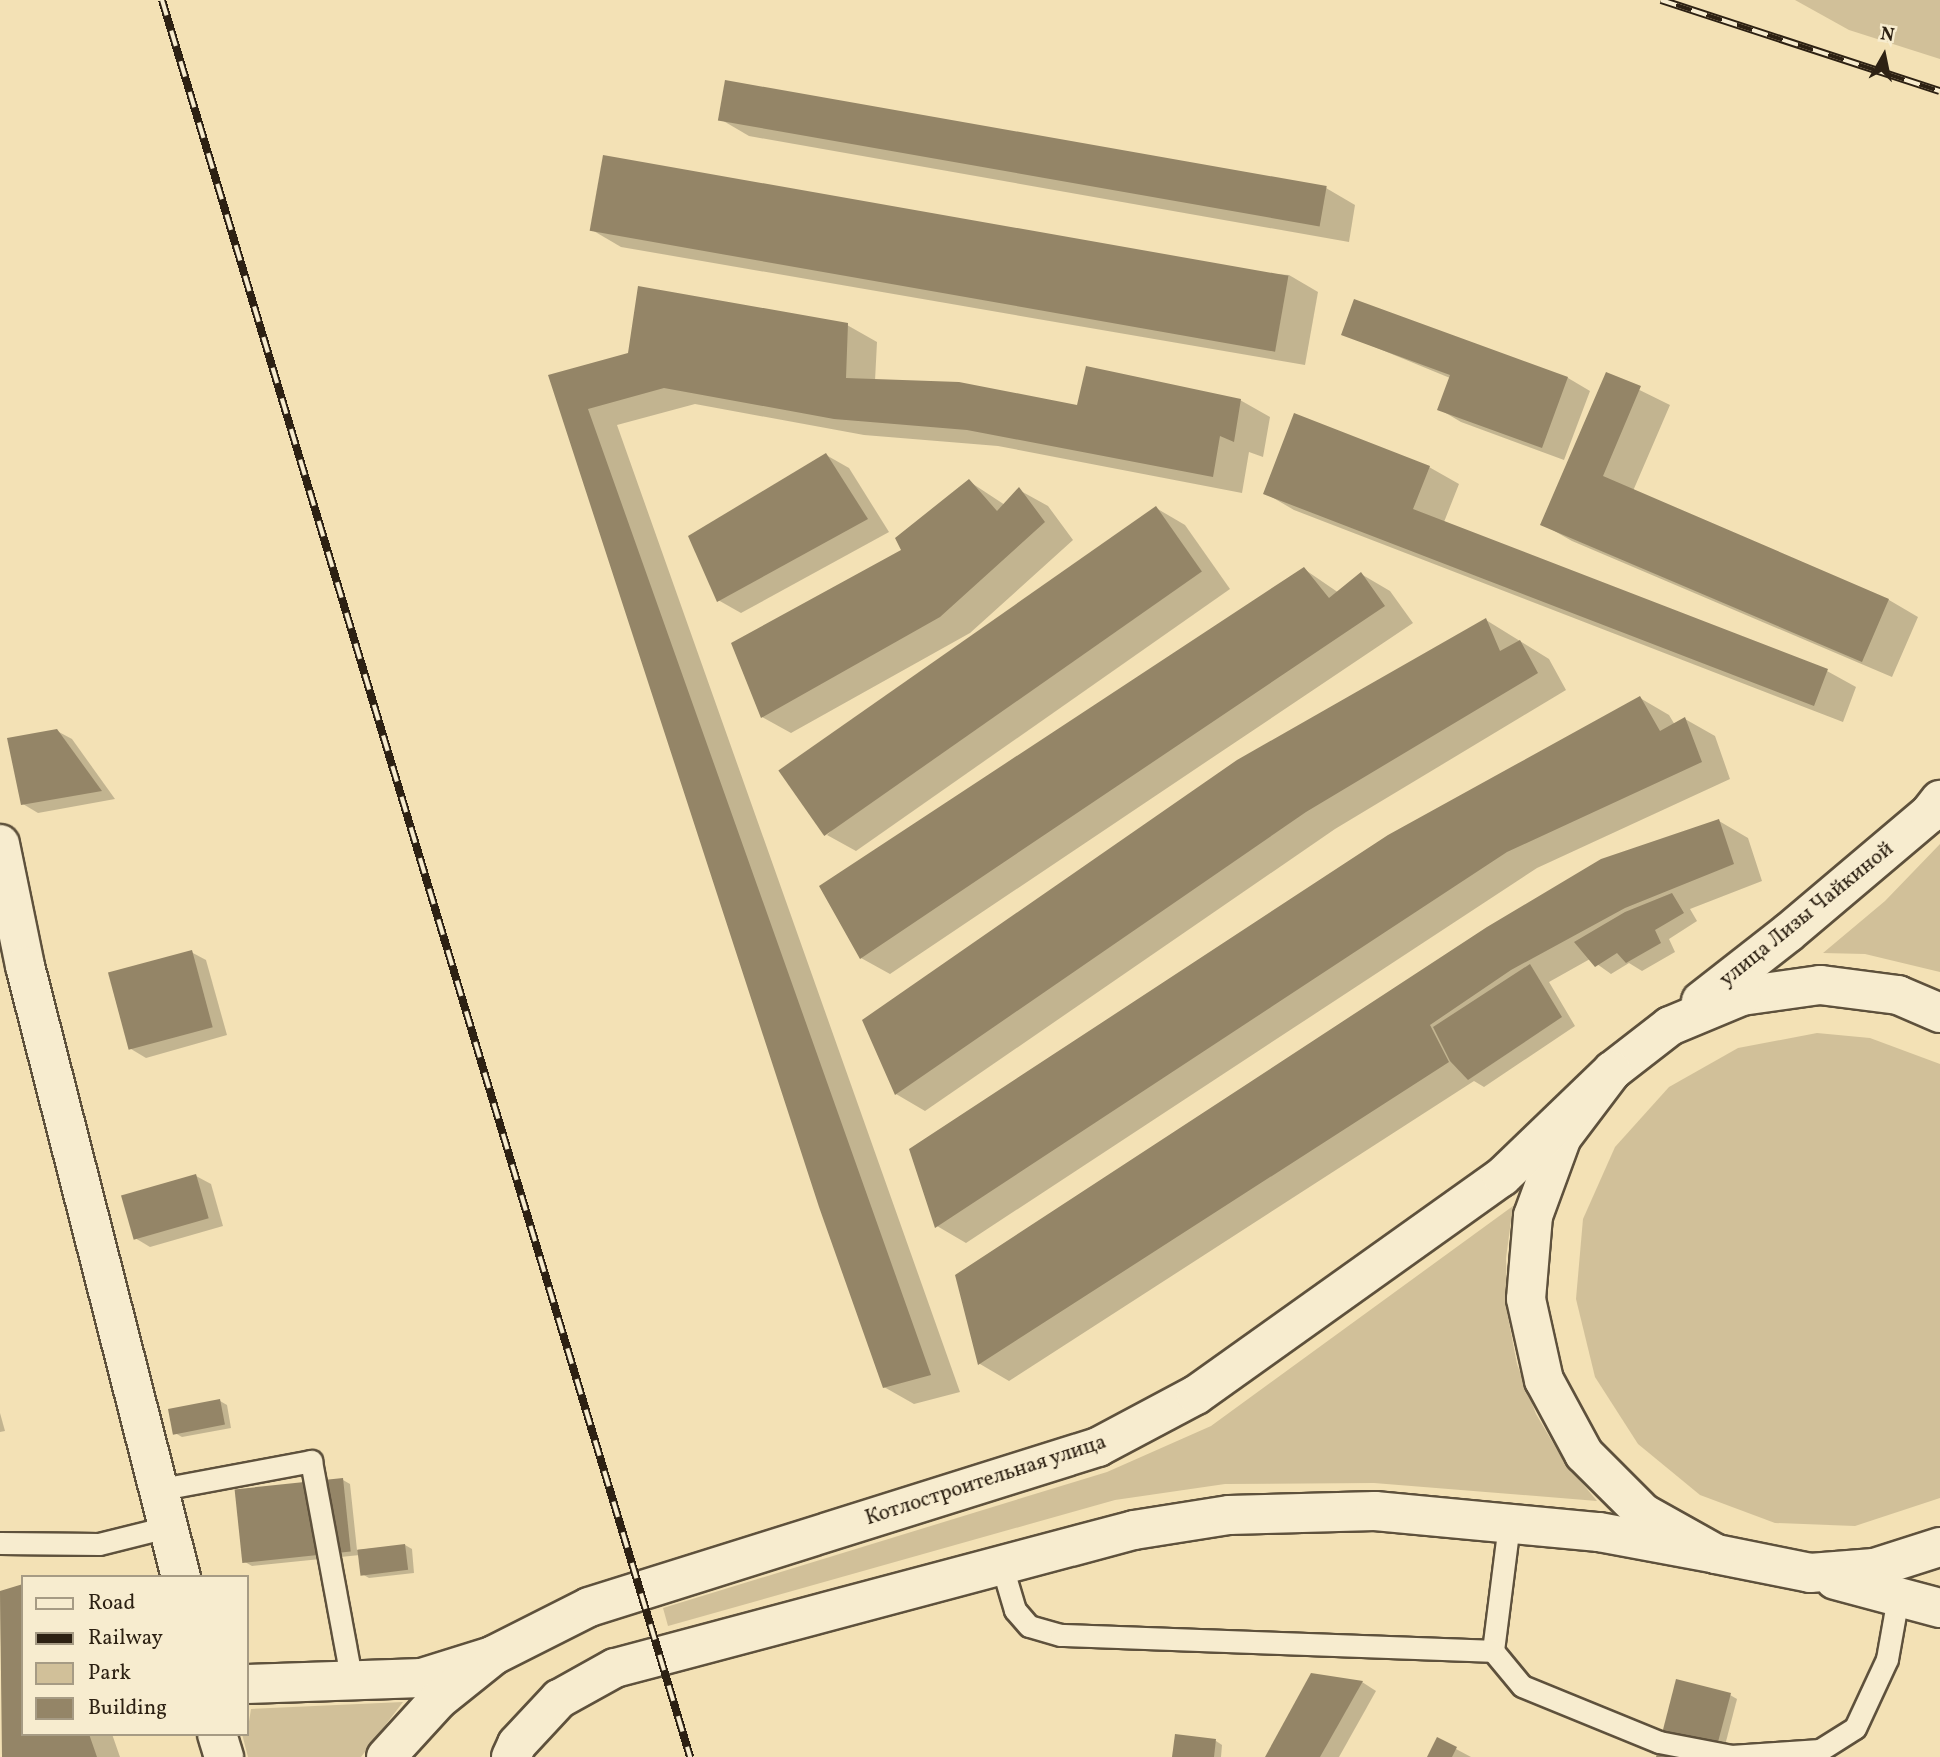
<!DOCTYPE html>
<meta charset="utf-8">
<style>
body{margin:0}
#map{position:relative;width:1940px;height:1757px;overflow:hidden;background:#f3e1b5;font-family:Vollkorn,serif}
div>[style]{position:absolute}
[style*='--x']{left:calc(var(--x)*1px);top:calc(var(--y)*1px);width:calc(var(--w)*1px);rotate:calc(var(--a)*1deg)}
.green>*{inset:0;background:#d1c099}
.shadow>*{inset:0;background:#0003}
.building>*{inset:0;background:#948567;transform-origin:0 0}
.roads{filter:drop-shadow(2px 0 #5e513c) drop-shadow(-2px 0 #5e513c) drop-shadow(0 2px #5e513c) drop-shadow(0 -2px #5e513c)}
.lane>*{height:21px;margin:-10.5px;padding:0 10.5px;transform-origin:10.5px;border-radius:10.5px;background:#f7eccf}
.street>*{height:38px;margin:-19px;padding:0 19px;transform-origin:19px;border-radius:19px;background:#f7eccf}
.secondary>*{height:38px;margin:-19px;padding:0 19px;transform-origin:19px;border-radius:19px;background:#f7eccf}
.rail>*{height:8px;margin-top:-4px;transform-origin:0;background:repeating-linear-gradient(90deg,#f7eccf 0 16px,#2d2113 0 32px);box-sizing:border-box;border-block:2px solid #2d2113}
span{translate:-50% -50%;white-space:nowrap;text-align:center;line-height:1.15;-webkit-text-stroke:5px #f7eccf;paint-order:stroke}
.street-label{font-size:21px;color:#2d2113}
.legend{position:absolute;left:21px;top:1575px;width:228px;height:161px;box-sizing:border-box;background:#f7eccf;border:2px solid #a69b84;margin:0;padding:9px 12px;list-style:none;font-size:21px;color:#2d2113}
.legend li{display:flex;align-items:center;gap:14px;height:35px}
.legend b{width:35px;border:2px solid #a69b84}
.north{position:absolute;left:1849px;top:21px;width:70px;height:70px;-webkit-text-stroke:5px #f7eccf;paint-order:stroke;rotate:9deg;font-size:19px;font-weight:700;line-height:28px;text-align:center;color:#2d2113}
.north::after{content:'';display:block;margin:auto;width:24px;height:32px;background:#2d2113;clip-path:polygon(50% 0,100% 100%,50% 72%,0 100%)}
</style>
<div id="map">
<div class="green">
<i style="clip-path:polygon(1795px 0,1940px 0,1940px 59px,1849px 30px)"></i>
<i style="clip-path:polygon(1940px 844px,1940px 972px,1865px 954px,1823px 953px,1885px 901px)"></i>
<i style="clip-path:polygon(1817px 1033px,1870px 1038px,1940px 1064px,1940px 1498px,1855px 1526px,1775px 1523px,1700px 1495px,1638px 1444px,1595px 1377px,1576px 1299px,1583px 1219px,1615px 1147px,1669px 1087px,1738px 1048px)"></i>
<i style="clip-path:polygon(1513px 1206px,1506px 1258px,1507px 1312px,1517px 1364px,1536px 1414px,1563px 1460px,1597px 1501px,1374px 1483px,1225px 1484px,1115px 1500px,668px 1626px,663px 1608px,1107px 1472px,1211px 1426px)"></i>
<i style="clip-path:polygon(403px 1702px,361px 1757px,248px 1757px,242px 1734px,247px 1734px,251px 1709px)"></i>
</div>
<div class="shadow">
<i style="clip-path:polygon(720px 119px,1326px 188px,1355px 205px,1349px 242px,749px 136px)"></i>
<i style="clip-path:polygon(592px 230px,1289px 275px,1318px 292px,1305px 365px,621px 247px)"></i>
<i style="clip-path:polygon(1355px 301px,1568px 378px,1590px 391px,1564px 460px,1461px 422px,1439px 409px,1450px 378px,1343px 334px)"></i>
<i style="clip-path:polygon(847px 325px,877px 342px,875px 381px,1079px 407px,1240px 400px,1270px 417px,1263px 457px,1249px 452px,1242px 493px,998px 446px,864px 435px,695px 404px,617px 425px,960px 1392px,914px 1404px,884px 1387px,551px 376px)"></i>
<i style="clip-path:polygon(1607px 374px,1670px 405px,1633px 491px,1889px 600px,1918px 617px,1892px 677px,1572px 541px,1542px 524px)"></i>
<i style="clip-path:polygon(826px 455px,849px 468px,889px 532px,741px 613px,718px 600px)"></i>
<i style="clip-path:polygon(1429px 467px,1459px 484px,1444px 522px,1827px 671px,1856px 687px,1843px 722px,1294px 510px,1265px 493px)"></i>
<i style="clip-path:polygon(970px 482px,1005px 505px,1019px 490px,1048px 506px,1073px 540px,970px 633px,791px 733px,762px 717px,903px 551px)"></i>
<i style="clip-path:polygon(1156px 508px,1185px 525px,1230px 589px,856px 851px,827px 835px)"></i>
<i style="clip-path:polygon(1304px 569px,1339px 593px,1361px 574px,1390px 591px,1413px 623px,890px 974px,861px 958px)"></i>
<i style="clip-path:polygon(1486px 620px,1549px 659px,1566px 690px,1335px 829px,925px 1111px,896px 1094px)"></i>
<i style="clip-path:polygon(1640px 698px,1669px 715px,1675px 725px,1685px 719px,1715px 736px,1730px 779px,1537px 868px,966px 1243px,937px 1226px)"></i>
<i style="clip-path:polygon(57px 731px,72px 739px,115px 799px,38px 813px,23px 804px)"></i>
<i style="clip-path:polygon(1719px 821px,1748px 838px,1762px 881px,1690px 909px,1697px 921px,1669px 939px,1675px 952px,1642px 971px,1629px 963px,1611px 974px,1590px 959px,1549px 982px,1575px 1026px,1484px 1087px,1474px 1081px,1009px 1381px,980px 1364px,957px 1276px)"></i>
<i style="clip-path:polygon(191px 952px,206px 960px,227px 1035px,146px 1058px,131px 1049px)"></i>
<i style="clip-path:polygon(196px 1176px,211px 1184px,223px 1226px,150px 1247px,135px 1238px)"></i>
<i style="clip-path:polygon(220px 1401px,227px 1405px,231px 1428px,182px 1437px,175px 1433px)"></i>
<i style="clip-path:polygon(0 1413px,5px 1431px,0 1432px)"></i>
<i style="clip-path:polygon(343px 1480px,350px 1484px,357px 1550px,405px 1545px,412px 1549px,414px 1573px,369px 1578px,362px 1574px,360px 1555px,252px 1566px,245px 1562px)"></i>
<i style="clip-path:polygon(23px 1586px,23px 1734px,112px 1734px,120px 1757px,3px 1757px,0 1593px)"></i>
<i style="clip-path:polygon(1362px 1682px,1376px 1691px,1339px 1757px,1267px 1757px)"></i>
<i style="clip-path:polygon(1730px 1695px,1737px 1699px,1722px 1757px,1658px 1757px)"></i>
<i style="clip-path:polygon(1216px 1741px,1222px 1745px,1221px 1757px,1174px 1757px)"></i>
<i style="clip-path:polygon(1456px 1749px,1471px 1757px,1429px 1757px)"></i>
</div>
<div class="building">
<i style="left:725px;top:80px;width:611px;height:41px;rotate:10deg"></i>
<i style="left:603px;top:155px;width:696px;height:77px;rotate:10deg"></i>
<i style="clip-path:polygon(638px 286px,848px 323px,846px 378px,959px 382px,1077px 405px,1086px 366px,1241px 399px,1234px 442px,1220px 436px,1213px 477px,967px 430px,834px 419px,664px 388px,588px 409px,931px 1375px,883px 1388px,819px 1207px,548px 375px,628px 353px)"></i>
<i style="clip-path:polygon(1354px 299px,1568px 377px,1542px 448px,1437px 410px,1450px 375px,1341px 335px)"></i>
<i style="clip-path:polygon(1606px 372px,1641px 386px,1603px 476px,1889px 599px,1862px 662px,1540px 525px)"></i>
<i style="clip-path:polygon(1294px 413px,1430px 466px,1413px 509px,1828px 669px,1814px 706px,1263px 494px)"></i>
<i style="clip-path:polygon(826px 453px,868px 519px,717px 602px,688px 536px)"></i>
<i style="clip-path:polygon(969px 479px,997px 511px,1019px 487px,1045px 522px,940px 617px,761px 718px,731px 643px,901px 550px,895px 538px)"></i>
<i style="left:1156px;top:506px;width:80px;height:461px;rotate:55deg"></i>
<i style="clip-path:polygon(1304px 567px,1329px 598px,1361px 572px,1385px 606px,860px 959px,819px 886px)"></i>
<i style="clip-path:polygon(1486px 618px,1500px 651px,1520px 640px,1538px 673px,1306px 812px,895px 1095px,862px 1020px,1237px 760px)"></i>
<i style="clip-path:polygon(1640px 696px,1660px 731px,1685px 717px,1702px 762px,1507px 852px,935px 1228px,909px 1149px,1388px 835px)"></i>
<i style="clip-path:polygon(57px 729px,102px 791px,21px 805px,7px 738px)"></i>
<i style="clip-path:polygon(1719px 819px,1734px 864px,1625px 908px,1511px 970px,1430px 1025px,1449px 1062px,978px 1365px,955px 1275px,1487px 927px,1601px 859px)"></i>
<i style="clip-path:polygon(1672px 893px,1684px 913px,1655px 930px,1661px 943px,1626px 963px,1617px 953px,1595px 967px,1574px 942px,1625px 912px)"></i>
<i style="left:192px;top:950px;width:80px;height:87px;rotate:75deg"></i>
<i style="clip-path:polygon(1530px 964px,1562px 1017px,1468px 1080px,1450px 1061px,1433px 1027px)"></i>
<i style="left:196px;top:1174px;width:46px;height:78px;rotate:74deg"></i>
<i style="left:220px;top:1399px;width:26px;height:53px;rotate:79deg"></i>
<i style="left:343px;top:1478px;width:74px;height:109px;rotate:84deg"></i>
<i style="left:405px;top:1544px;width:26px;height:48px;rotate:83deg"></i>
<i style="clip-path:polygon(23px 1584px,23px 1734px,89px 1734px,97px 1757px,2px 1757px,0 1591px)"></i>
<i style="clip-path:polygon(1311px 1673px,1363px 1681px,1320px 1757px,1265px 1757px)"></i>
<i style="clip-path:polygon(1676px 1679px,1731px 1693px,1714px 1757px,1656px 1757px)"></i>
<i style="clip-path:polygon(1175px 1734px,1216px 1739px,1214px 1757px,1172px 1757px)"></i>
<i style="clip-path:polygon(1437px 1737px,1457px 1747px,1452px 1757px,1427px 1757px)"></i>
</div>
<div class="roads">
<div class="lane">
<i style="--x:162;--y:1489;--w:152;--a:-10.6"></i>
<i style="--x:311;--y:1461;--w:226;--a:79.5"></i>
<i style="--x:1509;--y:1524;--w:128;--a:97.2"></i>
<i style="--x:1493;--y:1651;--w:45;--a:50.4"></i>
<i style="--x:1522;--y:1686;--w:148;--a:22.2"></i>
<i style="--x:1659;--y:1742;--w:73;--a:11"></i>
<i style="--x:1731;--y:1756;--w:89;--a:-3.9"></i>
<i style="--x:1820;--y:1750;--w:41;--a:-32.2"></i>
<i style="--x:1855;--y:1728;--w:76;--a:-65.1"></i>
<i style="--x:1887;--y:1659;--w:63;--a:-79.9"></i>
<i style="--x:0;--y:1543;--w:99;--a:0.6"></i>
<i style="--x:99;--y:1544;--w:74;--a:-14"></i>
<i style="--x:1001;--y:1563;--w:49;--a:73.4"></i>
<i style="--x:1015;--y:1610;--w:21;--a:49"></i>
<i style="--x:1029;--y:1626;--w:33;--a:16"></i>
<i style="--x:1061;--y:1635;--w:432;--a:2.1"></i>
</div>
<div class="street">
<i style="--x:0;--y:844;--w:125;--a:78.4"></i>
<i style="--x:25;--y:966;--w:631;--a:75.68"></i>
<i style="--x:247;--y:1684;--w:175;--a:-2"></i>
<i style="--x:422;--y:1678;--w:73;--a:-17.4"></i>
<i style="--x:217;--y:1734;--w:24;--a:73"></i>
</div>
<div class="secondary">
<i style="--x:1701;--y:1001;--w:110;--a:-38"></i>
<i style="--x:1788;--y:933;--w:185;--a:-40.2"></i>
<i style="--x:1929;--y:814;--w:18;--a:-52"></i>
<i style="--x:1940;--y:1013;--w:46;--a:-156.8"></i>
<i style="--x:1898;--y:995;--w:79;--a:-172.7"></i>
<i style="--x:1820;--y:985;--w:79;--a:172"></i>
<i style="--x:1742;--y:996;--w:78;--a:157.4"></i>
<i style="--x:1670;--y:1026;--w:73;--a:142.2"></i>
<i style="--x:1612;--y:1071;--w:83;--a:127.1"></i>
<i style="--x:1562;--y:1137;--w:84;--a:110.2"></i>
<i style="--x:1533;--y:1216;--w:83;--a:94.8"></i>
<i style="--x:1526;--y:1299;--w:83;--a:77.5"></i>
<i style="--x:1544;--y:1380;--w:84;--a:61.6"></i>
<i style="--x:1584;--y:1454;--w:83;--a:45"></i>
<i style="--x:1643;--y:1513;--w:84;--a:29.3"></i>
<i style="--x:1716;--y:1554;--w:96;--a:11.4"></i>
<i style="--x:1810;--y:1573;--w:64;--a:-4.5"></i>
<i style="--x:1874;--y:1568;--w:69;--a:-17.7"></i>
<i style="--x:1835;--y:1580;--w:109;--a:14.9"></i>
<i style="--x:386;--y:1757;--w:77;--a:-47.6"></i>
<i style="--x:438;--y:1700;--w:72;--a:-38.8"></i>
<i style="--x:494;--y:1655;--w:106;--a:-26.8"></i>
<i style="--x:589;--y:1607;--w:534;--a:-17.45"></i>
<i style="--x:1098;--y:1447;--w:111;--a:-28"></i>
<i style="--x:1196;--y:1395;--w:376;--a:-35.5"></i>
<i style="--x:1502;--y:1177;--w:153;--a:-43.9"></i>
<i style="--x:511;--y:1757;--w:14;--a:-65"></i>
<i style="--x:517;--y:1744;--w:62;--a:-47"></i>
<i style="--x:559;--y:1699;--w:64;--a:-29"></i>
<i style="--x:615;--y:1668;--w:537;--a:-14.89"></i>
<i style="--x:1134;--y:1530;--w:96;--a:-9"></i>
<i style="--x:1229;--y:1515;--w:146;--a:-1.6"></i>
<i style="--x:1375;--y:1511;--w:225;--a:5.4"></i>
<i style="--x:1599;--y:1532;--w:119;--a:10.6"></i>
</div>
</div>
<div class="rail">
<i style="--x:162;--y:0;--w:1835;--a:73.27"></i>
<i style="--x:1661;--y:0;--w:293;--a:18.1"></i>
</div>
<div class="street-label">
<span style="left:1807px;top:915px;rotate:-39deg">улица Лизы Чайкиной</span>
<span style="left:986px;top:1481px;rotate:-18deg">Котлостроительная улица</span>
</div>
<ul class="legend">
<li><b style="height:9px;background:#f7eccf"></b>Road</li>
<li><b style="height:9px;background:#2d2113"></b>Railway</li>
<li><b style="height:19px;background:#d1c099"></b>Park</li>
<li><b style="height:19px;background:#948567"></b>Building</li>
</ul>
<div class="north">N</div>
</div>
